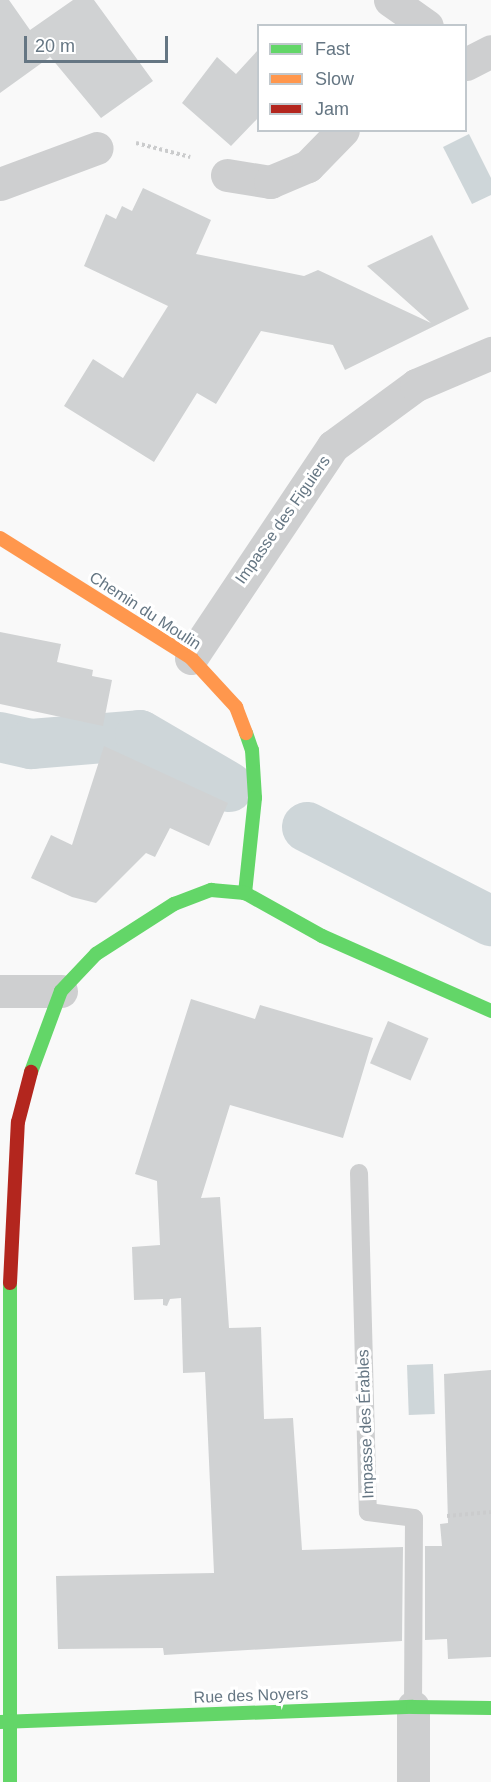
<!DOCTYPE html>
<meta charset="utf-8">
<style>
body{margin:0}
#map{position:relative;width:491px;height:1782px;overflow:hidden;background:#f9f9f9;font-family:Helvetica,sans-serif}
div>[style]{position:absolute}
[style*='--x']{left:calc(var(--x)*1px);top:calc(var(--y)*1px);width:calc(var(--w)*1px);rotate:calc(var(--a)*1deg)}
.water>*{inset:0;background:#ced6d9;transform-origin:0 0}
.canal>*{height:50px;margin:-25px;padding:0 25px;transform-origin:25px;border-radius:25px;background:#ced6d9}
.building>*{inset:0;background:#d0d2d3;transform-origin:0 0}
.path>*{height:4px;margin-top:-2px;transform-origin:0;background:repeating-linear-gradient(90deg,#cbcccd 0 3px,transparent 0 6px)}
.lane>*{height:18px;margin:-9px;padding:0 9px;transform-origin:9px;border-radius:9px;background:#cecfd0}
.street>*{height:33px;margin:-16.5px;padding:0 16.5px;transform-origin:16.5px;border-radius:16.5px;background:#cecfd0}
.fast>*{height:14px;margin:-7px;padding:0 7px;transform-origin:7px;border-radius:7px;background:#63d668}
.slow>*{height:14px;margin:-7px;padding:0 7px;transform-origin:7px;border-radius:7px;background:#ff974d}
.jam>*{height:14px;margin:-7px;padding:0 7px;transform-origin:7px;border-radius:7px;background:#b3261e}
span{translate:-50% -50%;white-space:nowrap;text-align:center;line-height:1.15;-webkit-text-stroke:6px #fff;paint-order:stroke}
.street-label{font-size:16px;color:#657683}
.legend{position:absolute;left:257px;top:24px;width:210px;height:108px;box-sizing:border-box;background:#fff;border:2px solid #c1c8cd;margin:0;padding:8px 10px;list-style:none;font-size:18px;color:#657683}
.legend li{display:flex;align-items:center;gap:12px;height:30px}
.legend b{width:30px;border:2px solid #c1c8cd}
.scale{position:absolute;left:24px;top:36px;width:144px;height:27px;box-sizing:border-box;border:3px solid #657683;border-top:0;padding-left:8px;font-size:18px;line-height:21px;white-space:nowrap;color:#657683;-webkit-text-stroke:4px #fff;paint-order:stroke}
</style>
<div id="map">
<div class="water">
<i style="clip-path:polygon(469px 134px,491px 178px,491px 195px,472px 204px,443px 147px)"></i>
<i style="left:433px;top:1364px;width:50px;height:26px;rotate:88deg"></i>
</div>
<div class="canal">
<i style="--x:0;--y:737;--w:32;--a:13"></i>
<i style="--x:31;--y:744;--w:109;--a:-4.7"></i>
<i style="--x:140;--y:735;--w:103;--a:30.3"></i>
<i style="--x:307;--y:827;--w:207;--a:27.1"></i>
</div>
<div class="building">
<i style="clip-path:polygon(0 0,9px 0,30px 30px,73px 0,94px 0,153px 81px,101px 118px,47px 53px,50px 57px,0 93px)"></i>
<i style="clip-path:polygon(258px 50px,258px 118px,231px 146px,182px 103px,217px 57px,236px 74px)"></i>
<i style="clip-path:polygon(143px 188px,211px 220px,196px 254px,304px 276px,318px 270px,431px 323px,367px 266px,432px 235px,469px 309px,345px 370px,333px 345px,261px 331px,216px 404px,197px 393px,154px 462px,64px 406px,93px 359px,123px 378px,168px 306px,84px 266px,106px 214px,116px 219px,122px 206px,132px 211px)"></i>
<i style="clip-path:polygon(0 632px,61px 644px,57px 662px,93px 670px,92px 676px,112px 680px,103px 726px,0 704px)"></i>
<i style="clip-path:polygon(104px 746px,228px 803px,209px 846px,170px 828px,155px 857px,146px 853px,96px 903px,72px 897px,31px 878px,51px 835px,72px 845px)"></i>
<i style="clip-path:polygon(191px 999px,255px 1019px,260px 1005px,373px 1038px,343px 1138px,230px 1105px,201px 1198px,220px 1197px,229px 1328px,261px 1327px,264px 1419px,293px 1418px,302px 1550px,403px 1547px,402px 1641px,164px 1655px,163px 1648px,58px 1649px,56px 1576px,214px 1573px,205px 1372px,183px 1373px,181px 1298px,170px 1299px,167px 1306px,163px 1305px,163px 1299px,134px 1300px,132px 1247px,160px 1245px,157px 1181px,135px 1174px)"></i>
<i style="left:388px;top:1021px;width:44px;height:46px;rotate:23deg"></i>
<i style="clip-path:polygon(491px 1370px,491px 1657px,448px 1659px,447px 1639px,425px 1640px,425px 1546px,442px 1546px,440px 1524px,448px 1523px,444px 1374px)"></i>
</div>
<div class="path">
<i style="--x:136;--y:143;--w:56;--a:14.5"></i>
<i style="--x:447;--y:1516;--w:44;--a:-5.2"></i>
</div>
<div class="lane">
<i style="--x:359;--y:1173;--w:339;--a:88.5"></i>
<i style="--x:368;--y:1512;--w:46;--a:7.4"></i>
<i style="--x:414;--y:1518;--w:189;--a:90.3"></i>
</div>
<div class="street">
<i style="--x:390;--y:0;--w:45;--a:35.1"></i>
<i style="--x:466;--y:64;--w:28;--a:-27"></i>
<i style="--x:227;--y:175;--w:44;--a:9.2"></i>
<i style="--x:270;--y:182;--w:41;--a:-22.8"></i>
<i style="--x:308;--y:166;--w:50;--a:-45.8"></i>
<i style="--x:0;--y:184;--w:103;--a:-20.4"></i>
<i style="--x:191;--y:658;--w:255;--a:-56.2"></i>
<i style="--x:333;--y:446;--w:103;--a:-36.3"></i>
<i style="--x:416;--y:385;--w:82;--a:-23.1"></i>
<i style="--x:0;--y:991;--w:61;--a:0"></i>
<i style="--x:413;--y:1782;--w:75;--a:-90"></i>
</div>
<div class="fast">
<i style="--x:246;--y:733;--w:18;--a:71"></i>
<i style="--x:252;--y:750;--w:48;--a:86.4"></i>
<i style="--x:255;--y:798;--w:96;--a:96"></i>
<i style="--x:245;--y:893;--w:88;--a:29.2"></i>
<i style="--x:322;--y:936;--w:185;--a:23.9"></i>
<i style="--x:31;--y:1072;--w:86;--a:-69.7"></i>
<i style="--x:61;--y:991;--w:51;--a:-46.6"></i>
<i style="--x:96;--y:954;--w:93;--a:-32.7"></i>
<i style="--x:174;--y:904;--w:40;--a:-21"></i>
<i style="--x:211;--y:890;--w:34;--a:5"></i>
<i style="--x:10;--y:1283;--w:499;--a:90"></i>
<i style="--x:0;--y:1722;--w:413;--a:-2.1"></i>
<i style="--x:413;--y:1707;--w:78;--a:0.7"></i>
</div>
<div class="slow">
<i style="--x:0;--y:538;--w:226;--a:32.1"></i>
<i style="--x:191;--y:658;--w:67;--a:47.4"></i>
<i style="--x:236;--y:707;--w:28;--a:69"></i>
</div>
<div class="jam">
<i style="--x:10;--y:1283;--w:161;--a:-87.2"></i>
<i style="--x:18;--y:1122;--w:52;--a:-75.4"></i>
</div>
<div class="street-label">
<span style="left:283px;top:520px;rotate:-55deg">Impasse des Figuiers</span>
<span style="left:145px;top:611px;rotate:33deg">Chemin du Moulin</span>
<span style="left:366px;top:1424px;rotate:-92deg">Impasse des Érables</span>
<span style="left:251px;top:1696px;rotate:-2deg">Rue des Noyers</span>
</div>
<ul class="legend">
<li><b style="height:8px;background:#63d668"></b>Fast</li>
<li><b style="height:8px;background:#ff974d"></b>Slow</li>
<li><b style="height:8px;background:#b3261e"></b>Jam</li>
</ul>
<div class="scale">20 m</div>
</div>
